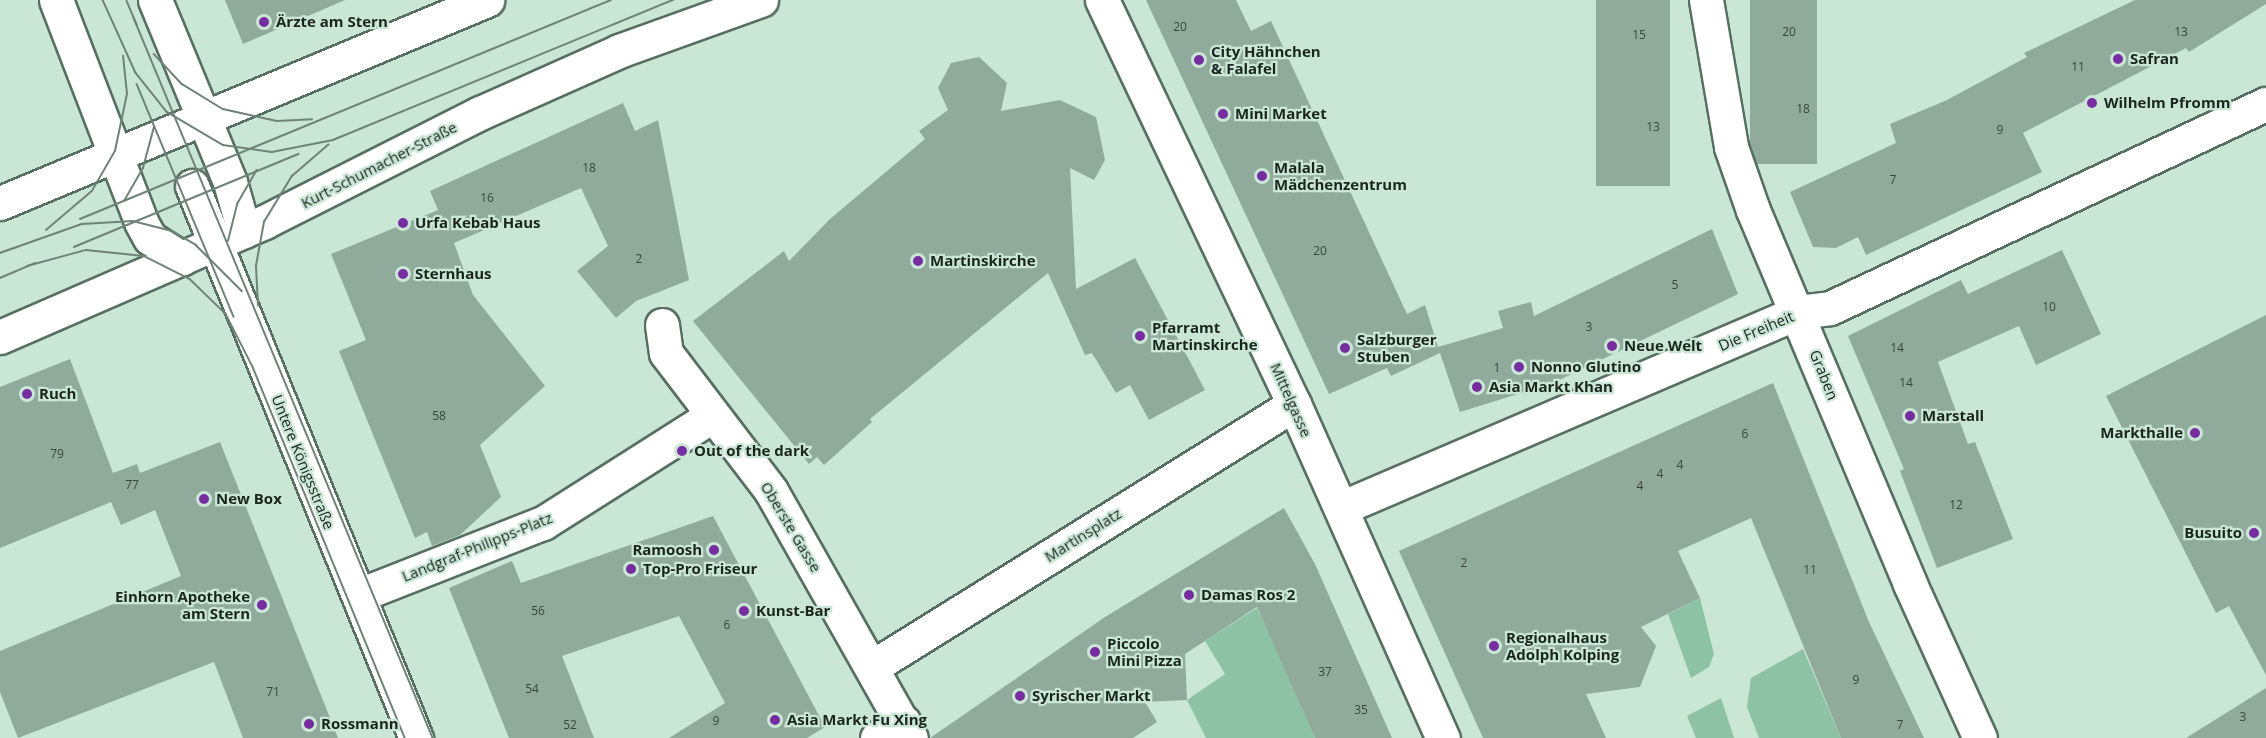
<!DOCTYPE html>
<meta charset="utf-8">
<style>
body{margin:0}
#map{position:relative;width:2266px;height:738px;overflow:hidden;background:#cae6d5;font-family:"Open Sans",sans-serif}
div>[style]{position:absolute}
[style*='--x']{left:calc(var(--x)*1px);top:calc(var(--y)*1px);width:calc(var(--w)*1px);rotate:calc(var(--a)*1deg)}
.green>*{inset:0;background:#8dc3a4}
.building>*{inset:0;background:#90ab9b;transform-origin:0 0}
.roads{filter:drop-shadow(2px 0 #566f60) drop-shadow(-2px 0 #566f60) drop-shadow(0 2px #566f60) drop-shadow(0 -2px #566f60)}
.minor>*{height:33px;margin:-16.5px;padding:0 16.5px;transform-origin:16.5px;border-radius:16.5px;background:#fff}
.major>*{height:33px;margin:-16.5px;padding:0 16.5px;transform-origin:16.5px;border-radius:16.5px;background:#fff}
.tram>*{height:1.5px;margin:-0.75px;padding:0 0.75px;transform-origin:0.75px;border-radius:0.75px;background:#708378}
.dots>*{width:16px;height:16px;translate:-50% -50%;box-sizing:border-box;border:3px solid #cae6d5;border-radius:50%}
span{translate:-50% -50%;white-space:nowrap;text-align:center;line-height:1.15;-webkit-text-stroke:4.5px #cae6d5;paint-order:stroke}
.number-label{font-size:12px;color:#38463e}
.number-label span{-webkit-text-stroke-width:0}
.poi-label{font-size:15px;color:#1a251f;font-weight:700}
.left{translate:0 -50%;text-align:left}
.right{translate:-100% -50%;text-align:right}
.street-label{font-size:15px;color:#1a251f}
</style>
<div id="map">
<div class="green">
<i style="clip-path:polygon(1700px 598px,1714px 654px,1709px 667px,1691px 678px,1668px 614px)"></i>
<i style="clip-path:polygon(1257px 608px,1276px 648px,1315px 738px,1206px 738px,1187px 700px,1225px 674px,1205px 641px)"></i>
<i style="clip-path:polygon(1803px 649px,1841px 738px,1759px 738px,1747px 707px,1751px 678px)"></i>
<i style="clip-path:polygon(1721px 698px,1734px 738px,1696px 738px,1687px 716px)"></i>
</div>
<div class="building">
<i style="clip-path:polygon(225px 0,345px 0,243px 44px)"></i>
<i style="clip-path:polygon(1146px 0,1236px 0,1251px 31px,1271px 21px,1407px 314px,1425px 305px,1438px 347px,1503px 328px,1498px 311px,1531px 302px,1534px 316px,1712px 229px,1738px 294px,1553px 383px,1460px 412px,1440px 353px,1391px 376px,1387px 368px,1329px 394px)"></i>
<i style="left:1596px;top:0;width:74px;height:186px"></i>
<i style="left:1750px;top:0;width:67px;height:164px"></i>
<i style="clip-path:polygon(2135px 0,2266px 0,2266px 4px,2189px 52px,2186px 48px,2023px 133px,2042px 172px,1866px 255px,1858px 237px,1836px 248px,1813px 247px,1790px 192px,1896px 143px,1890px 124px,1947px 100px,2027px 57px,2024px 53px)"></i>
<i style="clip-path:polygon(979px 57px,1007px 83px,1001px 111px,1060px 100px,1096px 117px,1105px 160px,1094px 180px,1070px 168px,1076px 289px,1135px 258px,1205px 390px,1149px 420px,1130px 385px,1116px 393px,1092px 353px,1085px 355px,1048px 273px,870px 419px,872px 422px,824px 465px,817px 457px,809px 464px,693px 321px,784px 251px,789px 261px,830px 219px,925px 139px,919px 131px,948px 110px,938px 88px,951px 63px)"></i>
<i style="clip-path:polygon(623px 103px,635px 131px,658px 120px,689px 280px,636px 301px,616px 318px,577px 271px,608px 246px,581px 188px,454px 243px,473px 295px,545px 386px,480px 445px,501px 497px,460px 535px,432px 546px,427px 532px,415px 538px,339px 351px,366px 340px,331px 254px,438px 210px,430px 191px)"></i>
<i style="clip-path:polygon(2062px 250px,2101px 334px,2036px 365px,2019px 326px,1938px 362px,1968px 444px,1975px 442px,2013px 539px,1937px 568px,1900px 471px,1904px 469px,1848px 336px,1961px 280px,1968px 294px)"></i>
<i style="clip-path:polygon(2266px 315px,2266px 675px,2229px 606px,2216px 613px,2106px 396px)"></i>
<i style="clip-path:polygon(70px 359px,113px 473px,137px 464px,140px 473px,220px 442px,338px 738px,243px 738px,214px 662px,18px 738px,0 692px,0 651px,181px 576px,155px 510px,121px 525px,111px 502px,0 548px,0 387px)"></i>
<i style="clip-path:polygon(1773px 383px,1869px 622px,1924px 738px,1841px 738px,1751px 518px,1678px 551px,1700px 598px,1641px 627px,1656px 646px,1640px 687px,1586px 694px,1606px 738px,1483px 738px,1399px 551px)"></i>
<i style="clip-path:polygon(1284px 508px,1315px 564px,1392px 738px,1315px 738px,1257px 607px,1185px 654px,1187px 700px,1145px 702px,1157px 722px,1133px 738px,930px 738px,1105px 617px)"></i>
<i style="clip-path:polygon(713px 516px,825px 727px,807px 738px,669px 738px,725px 703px,679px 616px,562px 656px,594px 738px,509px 738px,449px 588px,512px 561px,521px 583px)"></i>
<i style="clip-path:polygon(2266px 688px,2266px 738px,2186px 738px)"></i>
</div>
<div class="roads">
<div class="minor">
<i style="--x:56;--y:0;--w:238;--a:69"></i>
<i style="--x:141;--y:222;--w:18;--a:61"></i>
<i style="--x:150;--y:238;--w:38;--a:33"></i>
<i style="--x:155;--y:0;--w:197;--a:67.6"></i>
<i style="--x:230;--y:182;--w:51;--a:74.1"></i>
<i style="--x:1102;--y:0;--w:447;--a:64.6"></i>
<i style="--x:1294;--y:404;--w:366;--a:66"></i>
<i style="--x:1706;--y:0;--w:149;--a:80.3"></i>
<i style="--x:1731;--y:147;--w:67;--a:70.8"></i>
<i style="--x:1753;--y:210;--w:406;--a:67.2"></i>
<i style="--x:1910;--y:584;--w:169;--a:65.6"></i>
<i style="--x:192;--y:186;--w:596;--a:67.91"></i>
<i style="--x:662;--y:325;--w:28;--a:82"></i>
<i style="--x:666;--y:353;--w:173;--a:52.7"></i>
<i style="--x:771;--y:491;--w:284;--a:60.5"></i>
<i style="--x:1341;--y:508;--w:497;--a:-23.2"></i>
<i style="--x:1798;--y:312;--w:32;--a:-7"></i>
<i style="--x:1830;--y:308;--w:481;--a:-25.1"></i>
<i style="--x:359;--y:595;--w:198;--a:-21.4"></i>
<i style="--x:543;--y:523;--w:201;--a:-32.4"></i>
<i style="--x:872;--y:667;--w:497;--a:-31.9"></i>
<i style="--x:877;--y:738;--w:31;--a:-32"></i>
</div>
<div class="major">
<i style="--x:0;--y:203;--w:528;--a:-22.63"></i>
<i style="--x:0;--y:337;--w:288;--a:-23.5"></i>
<i style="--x:264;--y:222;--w:242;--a:-26.8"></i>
<i style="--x:480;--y:113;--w:152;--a:-24"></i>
<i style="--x:619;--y:51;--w:151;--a:-19.8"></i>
</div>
</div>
<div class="tram">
<i style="--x:103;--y:0;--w:80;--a:65.7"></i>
<i style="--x:136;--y:73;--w:50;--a:51.5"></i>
<i style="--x:167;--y:112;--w:65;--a:30.5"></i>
<i style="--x:223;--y:145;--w:49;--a:8.1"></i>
<i style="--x:272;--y:152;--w:62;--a:-11.1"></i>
<i style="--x:333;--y:140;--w:368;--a:-22.4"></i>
<i style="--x:127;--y:1;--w:26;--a:67"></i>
<i style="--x:134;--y:18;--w:780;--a:67.45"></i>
<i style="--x:154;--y:54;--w:41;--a:47"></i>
<i style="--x:182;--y:84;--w:48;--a:31.4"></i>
<i style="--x:223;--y:109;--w:55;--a:12.5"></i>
<i style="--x:277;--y:121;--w:35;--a:-3"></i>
<i style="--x:137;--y:84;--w:252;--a:67.4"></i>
<i style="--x:124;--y:201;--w:38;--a:-60"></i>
<i style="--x:143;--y:168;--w:42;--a:-75"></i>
<i style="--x:80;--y:219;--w:574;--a:-22.41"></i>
<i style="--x:46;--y:230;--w:60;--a:-40.3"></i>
<i style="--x:92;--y:191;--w:46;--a:-60.1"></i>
<i style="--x:115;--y:151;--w:58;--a:-78.1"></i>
<i style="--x:127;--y:94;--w:38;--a:-96"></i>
<i style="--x:228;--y:241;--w:38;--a:-76"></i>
<i style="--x:237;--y:204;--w:39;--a:-60"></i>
<i style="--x:74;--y:247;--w:243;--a:-22.5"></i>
<i style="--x:0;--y:253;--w:87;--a:-19.5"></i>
<i style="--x:82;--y:224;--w:51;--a:-3.4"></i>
<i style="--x:133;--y:221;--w:40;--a:14.4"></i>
<i style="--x:172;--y:231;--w:28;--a:30"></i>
<i style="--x:196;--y:245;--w:65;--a:45"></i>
<i style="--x:27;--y:266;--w:61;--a:-15.2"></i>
<i style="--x:86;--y:250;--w:58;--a:5.9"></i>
<i style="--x:144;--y:256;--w:51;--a:26.6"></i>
<i style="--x:190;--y:279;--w:50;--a:44.2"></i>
<i style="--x:226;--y:314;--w:59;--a:63"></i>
<i style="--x:253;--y:367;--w:401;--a:67.7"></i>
<i style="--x:0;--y:278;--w:38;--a:-23"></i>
<i style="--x:258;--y:306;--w:40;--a:-92.9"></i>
<i style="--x:256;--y:266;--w:45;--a:-79.7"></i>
<i style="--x:264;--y:222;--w:54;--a:-58.7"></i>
<i style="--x:292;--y:176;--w:48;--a:-40.7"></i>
</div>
<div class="dots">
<i style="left:264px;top:22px;background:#752da0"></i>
<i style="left:2118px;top:59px;background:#752da0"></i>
<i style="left:1199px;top:60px;background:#752da0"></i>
<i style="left:2092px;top:103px;background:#752da0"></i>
<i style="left:1223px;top:114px;background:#752da0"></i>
<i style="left:1262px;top:176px;background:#752da0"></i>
<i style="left:403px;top:223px;background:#752da0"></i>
<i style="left:918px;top:261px;background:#752da0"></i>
<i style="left:403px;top:274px;background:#752da0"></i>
<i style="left:1140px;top:336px;background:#752da0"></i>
<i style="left:1612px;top:346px;background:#752da0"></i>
<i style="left:1345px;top:348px;background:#752da0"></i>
<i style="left:1519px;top:367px;background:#752da0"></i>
<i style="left:1477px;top:387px;background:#752da0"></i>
<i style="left:27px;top:394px;background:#752da0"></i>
<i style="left:1910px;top:416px;background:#752da0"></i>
<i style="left:2195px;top:433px;background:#752da0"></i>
<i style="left:682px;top:451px;background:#752da0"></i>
<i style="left:204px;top:499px;background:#752da0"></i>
<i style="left:2254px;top:533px;background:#752da0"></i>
<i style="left:714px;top:550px;background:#752da0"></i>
<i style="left:631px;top:569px;background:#752da0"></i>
<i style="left:1189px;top:595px;background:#752da0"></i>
<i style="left:262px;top:605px;background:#752da0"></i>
<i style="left:744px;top:611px;background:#752da0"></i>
<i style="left:1494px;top:646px;background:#752da0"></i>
<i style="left:1095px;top:652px;background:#752da0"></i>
<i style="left:1020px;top:696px;background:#752da0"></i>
<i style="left:775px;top:720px;background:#752da0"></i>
<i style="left:309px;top:724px;background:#752da0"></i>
</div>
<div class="number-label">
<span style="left:1180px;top:27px">20</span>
<span style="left:1789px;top:32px">20</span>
<span style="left:2181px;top:32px">13</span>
<span style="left:1639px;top:35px">15</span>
<span style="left:2078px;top:67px">11</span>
<span style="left:1803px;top:109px">18</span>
<span style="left:1653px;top:127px">13</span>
<span style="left:2000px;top:130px">9</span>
<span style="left:589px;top:168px">18</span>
<span style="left:1893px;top:180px">7</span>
<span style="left:487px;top:198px">16</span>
<span style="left:1320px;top:251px">20</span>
<span style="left:639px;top:259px">2</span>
<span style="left:1675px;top:285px">5</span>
<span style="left:2049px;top:307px">10</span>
<span style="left:1589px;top:327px">3</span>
<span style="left:1897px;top:348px">14</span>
<span style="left:1497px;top:368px">1</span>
<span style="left:1906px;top:383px">14</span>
<span style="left:439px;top:416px">58</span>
<span style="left:1745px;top:434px">6</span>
<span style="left:57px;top:454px">79</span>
<span style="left:1680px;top:465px">4</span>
<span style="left:1660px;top:474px">4</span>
<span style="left:132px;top:485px">77</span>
<span style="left:1640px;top:486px">4</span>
<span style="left:1956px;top:505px">12</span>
<span style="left:1464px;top:563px">2</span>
<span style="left:1810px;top:570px">11</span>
<span style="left:538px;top:611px">56</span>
<span style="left:727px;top:625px">6</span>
<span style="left:1325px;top:672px">37</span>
<span style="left:1856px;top:680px">9</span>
<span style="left:532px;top:689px">54</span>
<span style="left:273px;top:692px">71</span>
<span style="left:1361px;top:710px">35</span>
<span style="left:2243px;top:717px">3</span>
<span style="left:716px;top:721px">9</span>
<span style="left:570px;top:725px">52</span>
<span style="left:1900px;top:725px">7</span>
</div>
<div class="poi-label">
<span class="left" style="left:276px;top:22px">Ärzte am Stern</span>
<span class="left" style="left:1211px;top:60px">City Hähnchen<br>&amp; Falafel</span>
<span class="left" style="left:2130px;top:59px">Safran</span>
<span class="left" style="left:2104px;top:103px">Wilhelm Pfromm</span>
<span class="left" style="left:1235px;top:114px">Mini Market</span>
<span class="left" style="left:1274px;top:176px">Malala<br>Mädchenzentrum</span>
<span class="left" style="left:415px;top:223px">Urfa Kebab Haus</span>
<span class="left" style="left:930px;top:261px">Martinskirche</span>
<span class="left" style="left:415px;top:274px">Sternhaus</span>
<span class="left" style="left:1152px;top:336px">Pfarramt<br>Martinskirche</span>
<span class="left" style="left:1357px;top:348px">Salzburger<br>Stuben</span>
<span class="left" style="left:1624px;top:346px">Neue Welt</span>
<span class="left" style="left:1531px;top:367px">Nonno Glutino</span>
<span class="left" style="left:1489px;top:387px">Asia Markt Khan</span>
<span class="left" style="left:39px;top:394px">Ruch</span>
<span class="left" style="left:1922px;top:416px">Marstall</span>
<span class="right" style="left:2183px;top:433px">Markthalle</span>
<span class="left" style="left:694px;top:451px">Out of the dark</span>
<span class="left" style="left:216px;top:499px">New Box</span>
<span class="right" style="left:2242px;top:533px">Busuito</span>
<span class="right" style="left:702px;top:550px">Ramoosh</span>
<span class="left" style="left:643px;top:569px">Top-Pro Friseur</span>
<span class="left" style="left:1201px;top:595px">Damas Ros 2</span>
<span class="right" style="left:250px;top:605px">Einhorn Apotheke<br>am Stern</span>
<span class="left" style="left:756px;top:611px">Kunst-Bar</span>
<span class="left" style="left:1506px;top:646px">Regionalhaus<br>Adolph Kolping</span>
<span class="left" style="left:1107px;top:652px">Piccolo<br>Mini Pizza</span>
<span class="left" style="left:1032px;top:696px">Syrischer Markt</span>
<span class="left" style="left:787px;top:720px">Asia Markt Fu Xing</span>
<span class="left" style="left:321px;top:724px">Rossmann</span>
</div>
<div class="street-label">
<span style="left:379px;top:165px;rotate:-27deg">Kurt-Schumacher-Straße</span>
<span style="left:1756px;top:331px;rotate:-23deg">Die Freiheit</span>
<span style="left:1824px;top:375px;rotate:68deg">Graben</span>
<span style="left:1291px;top:400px;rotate:66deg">Mittelgasse</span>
<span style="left:303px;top:462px;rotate:68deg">Untere Königsstraße</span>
<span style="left:791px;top:527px;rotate:59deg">Oberste Gasse</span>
<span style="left:1083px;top:535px;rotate:-32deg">Martinsplatz</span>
<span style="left:477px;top:547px;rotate:-22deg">Landgraf-Philipps-Platz</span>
</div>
</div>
